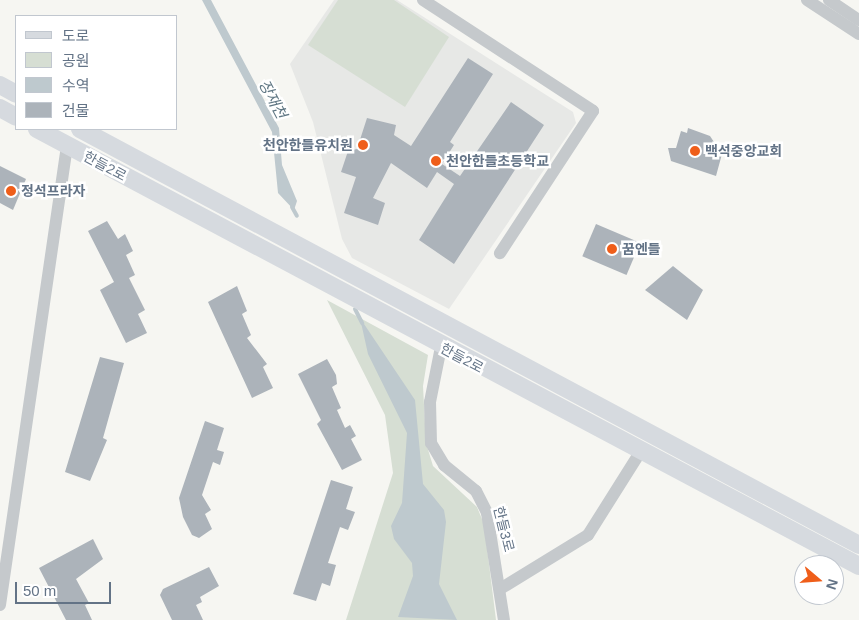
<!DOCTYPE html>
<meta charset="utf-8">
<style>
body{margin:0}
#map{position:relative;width:859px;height:620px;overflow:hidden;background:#f6f6f2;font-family:Helvetica,"Noto Sans KR",sans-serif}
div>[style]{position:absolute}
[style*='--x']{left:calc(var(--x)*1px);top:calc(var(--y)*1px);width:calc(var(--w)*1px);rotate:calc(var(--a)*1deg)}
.built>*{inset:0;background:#e7e8e6}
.green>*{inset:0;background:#d6ded3}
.water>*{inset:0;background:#bec9ce}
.stream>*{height:4px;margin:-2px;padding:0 2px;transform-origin:2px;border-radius:2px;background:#bec9ce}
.building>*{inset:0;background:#acb3ba;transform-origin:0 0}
.street>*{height:12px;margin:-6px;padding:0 6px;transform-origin:6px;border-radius:6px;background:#c5c9cc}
.secondary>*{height:18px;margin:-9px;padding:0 9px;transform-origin:9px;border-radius:9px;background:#d6dadf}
.dots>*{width:14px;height:14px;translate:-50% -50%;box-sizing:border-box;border:2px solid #fff;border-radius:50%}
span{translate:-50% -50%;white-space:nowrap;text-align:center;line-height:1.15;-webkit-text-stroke:5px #fff;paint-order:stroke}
.poi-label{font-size:14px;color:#637386;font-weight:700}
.right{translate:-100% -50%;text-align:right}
.left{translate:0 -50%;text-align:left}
.street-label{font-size:14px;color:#637386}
.water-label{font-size:15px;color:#5f7683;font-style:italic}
.legend{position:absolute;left:15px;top:15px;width:162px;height:115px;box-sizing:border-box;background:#fff;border:1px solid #c1c7cf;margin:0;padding:6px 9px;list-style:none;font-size:15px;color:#637386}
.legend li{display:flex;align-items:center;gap:10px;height:25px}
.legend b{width:25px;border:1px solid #c1c7cf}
.north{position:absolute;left:794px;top:555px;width:50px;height:50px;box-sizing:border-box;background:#fff;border:1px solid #c1c7cf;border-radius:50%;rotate:108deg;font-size:14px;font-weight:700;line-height:20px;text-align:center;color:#637386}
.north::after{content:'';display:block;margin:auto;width:18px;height:22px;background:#ef5e1a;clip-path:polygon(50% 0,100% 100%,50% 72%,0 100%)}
.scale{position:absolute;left:15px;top:582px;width:96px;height:22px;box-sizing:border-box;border:2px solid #637386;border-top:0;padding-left:6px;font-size:15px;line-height:18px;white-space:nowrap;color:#637386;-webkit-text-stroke:4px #fff;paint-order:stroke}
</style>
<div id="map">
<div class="built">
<i style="clip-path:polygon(334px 0,397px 0,573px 112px,576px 123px,449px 309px,352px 258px,342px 239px,313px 122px,290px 64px)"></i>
</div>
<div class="green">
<i style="clip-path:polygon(338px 0,394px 0,449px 37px,405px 107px,308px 45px)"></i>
<i style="clip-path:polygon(327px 300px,428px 355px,423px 386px,426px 443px,433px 466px,477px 507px,484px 524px,496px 620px,346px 620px,393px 473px,385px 415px)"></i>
</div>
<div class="water">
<i style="clip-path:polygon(202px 0,211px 0,279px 128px,282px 165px,297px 201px,294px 210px,278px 193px,272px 132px)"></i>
<i style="clip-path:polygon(360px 318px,415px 400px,423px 484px,444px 510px,446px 522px,439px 584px,457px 620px,398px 617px,413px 576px,412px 563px,394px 539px,391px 526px,402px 503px,407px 433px,368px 354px)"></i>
</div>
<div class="stream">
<i style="--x:292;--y:207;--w:10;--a:61"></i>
<i style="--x:355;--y:309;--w:16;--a:63"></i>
</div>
<div class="building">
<i style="clip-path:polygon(468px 58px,493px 74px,450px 142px,454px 145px,442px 164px,460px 176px,511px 102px,544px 125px,454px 264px,419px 240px,454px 184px,437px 172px,427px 188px,391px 163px,373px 198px,385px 203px,378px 225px,344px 213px,356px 177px,341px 172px,348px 151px,357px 149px,367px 118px,396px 125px,394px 135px,411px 146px)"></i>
<i style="clip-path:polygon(688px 128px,710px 136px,722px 154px,716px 176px,671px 161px,668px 148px,676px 148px,681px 131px,687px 133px)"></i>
<i style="clip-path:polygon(0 166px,26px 179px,13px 210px,0 203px)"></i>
<i style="clip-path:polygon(107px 221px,118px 239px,125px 234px,133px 251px,126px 255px,135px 275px,129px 278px,145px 310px,138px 314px,147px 333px,126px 343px,100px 290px,114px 282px,88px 231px)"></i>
<i style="left:596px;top:224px;width:48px;height:35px;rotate:23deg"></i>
<i style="clip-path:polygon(673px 266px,703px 290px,687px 320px,645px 290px)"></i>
<i style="clip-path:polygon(237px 286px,247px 311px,242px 314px,251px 335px,247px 338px,267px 364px,263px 367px,273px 388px,252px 398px,208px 302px)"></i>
<i style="clip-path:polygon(100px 357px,124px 363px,103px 438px,107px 440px,90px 481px,65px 472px)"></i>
<i style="clip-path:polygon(327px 359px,336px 375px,337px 384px,332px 387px,341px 408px,337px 410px,345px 428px,350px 425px,356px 436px,351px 439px,362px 460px,342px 470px,317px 424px,321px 420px,298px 374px)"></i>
<i style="clip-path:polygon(205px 421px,224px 428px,217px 450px,224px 452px,220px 465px,213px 462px,202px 495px,211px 510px,205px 514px,212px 529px,199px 538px,192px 535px,183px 517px,179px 498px)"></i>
<i style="clip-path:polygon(331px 480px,353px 487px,346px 509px,355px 512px,348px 530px,340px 527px,328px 563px,336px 565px,330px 586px,322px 583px,316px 601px,293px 594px)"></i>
<i style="clip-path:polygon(93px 539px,103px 559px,76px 579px,89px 603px,85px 605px,92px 620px,66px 620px,39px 568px)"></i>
<i style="clip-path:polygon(209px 567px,219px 586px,200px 597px,202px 602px,196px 605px,203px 620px,172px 620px,160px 595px,163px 589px)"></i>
</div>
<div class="street">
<i style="--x:423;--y:0;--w:203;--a:33.1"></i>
<i style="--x:593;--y:111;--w:170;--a:123.2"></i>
<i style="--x:807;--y:0;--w:62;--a:33.2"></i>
<i style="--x:829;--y:0;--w:36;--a:34"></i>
<i style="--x:441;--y:347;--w:56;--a:101.3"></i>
<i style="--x:430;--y:402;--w:41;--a:88.6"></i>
<i style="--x:431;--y:443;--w:26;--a:59"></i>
<i style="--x:444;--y:465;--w:41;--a:39.1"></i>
<i style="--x:476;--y:491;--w:25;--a:63"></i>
<i style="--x:487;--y:513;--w:108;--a:81"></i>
<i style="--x:500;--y:589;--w:103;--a:-31.5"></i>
<i style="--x:588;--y:535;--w:99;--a:-57.8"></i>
<i style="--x:0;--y:605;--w:464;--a:-81.7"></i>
</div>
<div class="secondary">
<i style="--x:0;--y:85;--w:18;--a:29"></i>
<i style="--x:0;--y:108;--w:18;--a:29"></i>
<i style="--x:37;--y:129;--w:931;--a:28"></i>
<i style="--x:80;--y:129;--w:883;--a:28.1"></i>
</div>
<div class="dots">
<i style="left:363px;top:145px;background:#ef5e1a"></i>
<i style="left:695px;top:151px;background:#ef5e1a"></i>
<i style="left:436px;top:161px;background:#ef5e1a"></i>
<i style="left:11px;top:191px;background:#ef5e1a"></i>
<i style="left:612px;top:249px;background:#ef5e1a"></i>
</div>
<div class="poi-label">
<span class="right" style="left:353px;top:145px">천안한들유치원</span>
<span class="left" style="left:705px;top:151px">백석중앙교회</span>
<span class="left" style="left:446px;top:161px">천안한들초등학교</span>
<span class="left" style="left:21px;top:191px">정석프라자</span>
<span class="left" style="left:622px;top:249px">꿈엔들</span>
</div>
<div class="street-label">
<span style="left:105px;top:166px;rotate:28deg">한들2로</span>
<span style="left:462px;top:358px;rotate:28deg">한들2로</span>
<span style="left:504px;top:529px;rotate:76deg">한들3로</span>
</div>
<div class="water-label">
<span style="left:273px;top:99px;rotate:62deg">장재천</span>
</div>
<ul class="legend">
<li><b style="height:6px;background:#d6dadf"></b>도로</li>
<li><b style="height:14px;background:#d6ded3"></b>공원</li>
<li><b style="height:14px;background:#bec9ce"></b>수역</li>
<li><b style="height:14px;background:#acb3ba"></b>건물</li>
</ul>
<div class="north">N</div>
<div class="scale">50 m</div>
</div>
